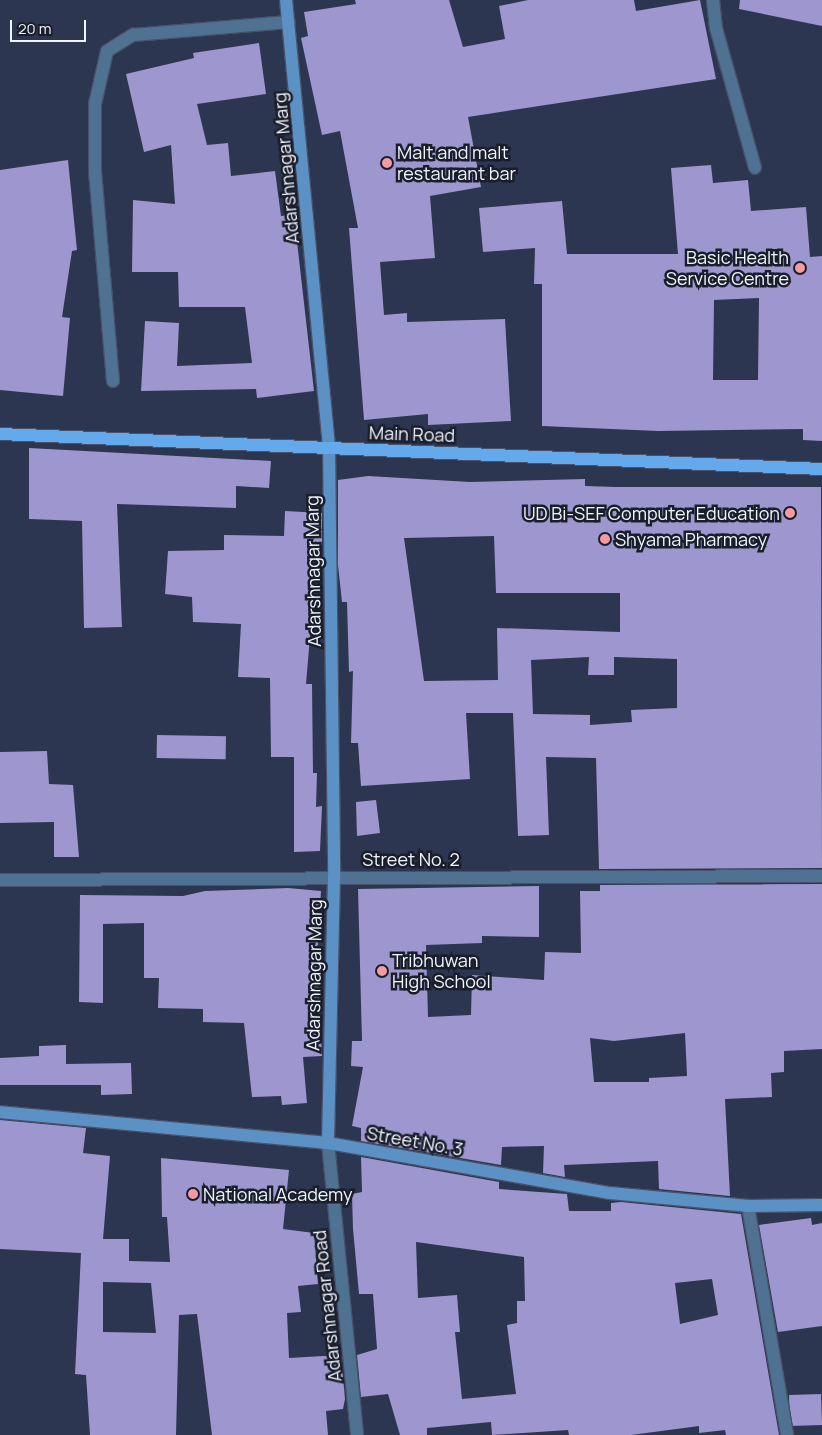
<!DOCTYPE html>
<style>
body{margin:0}
#map{position:relative;width:822px;height:1435px;overflow:hidden;background:#2d3650;font-family:Manrope,sans-serif}
div>[style]{position:absolute}
[style*='--x']{left:calc(var(--x)*1px);top:calc(var(--y)*1px);width:calc(var(--w)*1px);rotate:calc(var(--a)*1deg)}
.building>*{inset:0;background:#9e96ce;transform-origin:0 0}
.roads{filter:drop-shadow(1px 0 #485168) drop-shadow(-1px 0 #485168) drop-shadow(0 1px #485168) drop-shadow(0 -1px #485168)}
.street>*{height:12px;margin:-6px;padding:0 6px;transform-origin:6px;border-radius:6px;background:#507292}
.secondary>*{height:12px;margin:-6px;padding:0 6px;transform-origin:6px;border-radius:6px;background:#5b91c4}
.primary>*{height:12px;margin:-6px;padding:0 6px;transform-origin:6px;border-radius:6px;background:#63a9eb}
.dots>*{width:14px;height:14px;translate:-50% -50%;box-sizing:border-box;border:2px solid #1a1e2a;border-radius:50%}
span{translate:-50% -50%;white-space:nowrap;text-align:center;line-height:1.15;-webkit-text-stroke:5px #1a1e2a;paint-order:stroke}
.poi-label{font-size:18px;color:#f1f5ff}
.left{translate:0 -50%;text-align:left}
.right{translate:-100% -50%;text-align:right}
.street-label{font-size:18px;color:#f1f5ff}
.scale{position:absolute;left:10px;top:20px;width:76px;height:22px;box-sizing:border-box;border:2px solid #f1f5ff;border-top:0;padding-left:6px;font-size:15px;line-height:18px;white-space:nowrap;color:#f1f5ff;-webkit-text-stroke:4px #1a1e2a;paint-order:stroke}
</style>
<div id="map">
<div class="building">
<i style="clip-path:polygon(355px 0,449px 0,463px 47px,505px 39px,499px 6px,528px 0,634px 0,636px 11px,700px 0,716px 79px,468px 117px,481px 187px,430px 196px,435px 258px,380px 262px,384px 315px,407px 313px,407px 322px,505px 319px,511px 421px,428px 425px,428px 414px,364px 420px,349px 228px,358px 228px,340px 131px,322px 135px,301px 38px,308px 36px,304px 12px,356px 4px)"></i>
<i style="clip-path:polygon(740px 0,822px 0,822px 26px,739px 9px)"></i>
<i style="clip-path:polygon(259px 43px,266px 94px,197px 104px,207px 145px,228px 143px,231px 176px,275px 171px,281px 216px,294px 215px,314px 391px,257px 398px,256px 389px,141px 391px,145px 321px,179px 323px,177px 366px,252px 363px,245px 307px,179px 307px,178px 272px,132px 272px,133px 200px,175px 204px,171px 145px,144px 152px,126px 74px,194px 58px,193px 53px)"></i>
<i style="clip-path:polygon(68px 160px,77px 250px,72px 251px,62px 317px,70px 318px,63px 396px,0 390px,0 170px)"></i>
<i style="clip-path:polygon(evenodd,711px 165px,713px 183px,748px 180px,751px 211px,806px 207px,810px 257px,822px 256px,822px 441px,803px 440px,803px 429px,658px 431px,542px 426px,542px 284px,534px 284px,535px 248px,483px 252px,479px 208px,562px 201px,567px 254px,678px 254px,671px 168px,711px 165px,759px 298px,758px 380px,713px 380px,714px 300px,759px 298px)"></i>
<i style="clip-path:polygon(29px 448px,271px 461px,269px 488px,236px 486px,236px 508px,117px 504px,122px 627px,84px 628px,82px 521px,29px 519px)"></i>
<i style="clip-path:polygon(evenodd,368px 476px,470px 482px,585px 479px,585px 486px,616px 487px,821px 487px,822px 868px,599px 869px,596px 758px,546px 757px,549px 835px,518px 836px,513px 713px,466px 713px,470px 779px,361px 786px,358px 743px,351px 743px,353px 671px,349px 672px,347px 602px,342px 602px,338px 565px,338px 480px,368px 476px,494px 536px,496px 593px,620px 593px,620px 632px,497px 628px,498px 680px,424px 681px,404px 538px,494px 536px,368px 476px,589px 657px,588px 675px,614px 675px,614px 657px,677px 659px,677px 708px,631px 710px,632px 722px,590px 725px,590px 715px,533px 714px,531px 660px,589px 657px)"></i>
<i style="clip-path:polygon(285px 511px,322px 513px,322px 545px,310px 546px,311px 625px,306px 684px,312px 684px,313px 773px,317px 773px,316px 807px,322px 806px,320px 851px,294px 852px,294px 757px,271px 757px,270px 678px,238px 677px,241px 624px,193px 622px,192px 597px,165px 594px,168px 551px,224px 550px,224px 535px,284px 536px)"></i>
<i style="left:157px;top:735px;width:69px;height:23px;rotate:1deg"></i>
<i style="clip-path:polygon(47px 751px,49px 784px,73px 785px,79px 857px,54px 857px,54px 822px,0 823px,0 752px)"></i>
<i style="clip-path:polygon(376px 800px,380px 833px,357px 836px,356px 802px)"></i>
<i style="clip-path:polygon(evenodd,822px 884px,822px 1049px,784px 1051px,784px 1072px,771px 1073px,772px 1097px,725px 1099px,730px 1196px,659px 1189px,658px 1161px,564px 1165px,565px 1177px,543px 1173px,544px 1146px,502px 1147px,501px 1165px,361px 1141px,361px 1128px,352px 1126px,363px 1067px,351px 1066px,352px 1041px,362px 1041px,358px 889px,539px 886px,539px 937px,482px 936px,482px 943px,426px 945px,428px 1017px,471px 1015px,472px 975px,544px 980px,545px 952px,581px 953px,580px 891px,600px 891px,600px 885px,822px 884px,685px 1033px,687px 1076px,649px 1078px,649px 1082px,594px 1082px,590px 1038px,614px 1041px,685px 1033px)"></i>
<i style="clip-path:polygon(288px 888px,321px 891px,317px 961px,322px 1056px,303px 1057px,307px 1103px,282px 1105px,281px 1096px,252px 1097px,244px 1023px,203px 1022px,203px 1009px,158px 1008px,159px 978px,144px 978px,144px 923px,103px 924px,103px 1003px,79px 1002px,80px 895px,183px 896px,205px 891px)"></i>
<i style="clip-path:polygon(66px 1045px,66px 1064px,131px 1063px,132px 1094px,101px 1095px,101px 1085px,0 1085px,0 1058px,39px 1056px,39px 1046px)"></i>
<i style="clip-path:polygon(evenodd,0 1120px,86px 1128px,83px 1153px,110px 1156px,103px 1239px,129px 1239px,129px 1261px,170px 1262px,167px 1217px,162px 1217px,161px 1158px,289px 1170px,283px 1229px,314px 1233px,318px 1284px,298px 1286px,301px 1312px,287px 1313px,289px 1358px,341px 1355px,345px 1399px,343px 1409px,326px 1411px,328px 1435px,212px 1435px,197px 1314px,179px 1315px,176px 1435px,90px 1435px,86px 1375px,75px 1374px,81px 1253px,0 1249px,0 1120px,103px 1282px,151px 1283px,156px 1333px,103px 1332px,103px 1282px)"></i>
<i style="clip-path:polygon(evenodd,361px 1157px,499px 1182px,499px 1189px,567px 1194px,569px 1211px,611px 1211px,611px 1203px,621px 1202px,741px 1214px,779px 1435px,726px 1435px,725px 1430px,699px 1433px,699px 1426px,631px 1435px,569px 1435px,568px 1430px,492px 1435px,491px 1422px,427px 1428px,427px 1435px,400px 1435px,388px 1394px,361px 1397px,357px 1355px,377px 1349px,373px 1294px,359px 1294px,353px 1229px,352px 1194px,362px 1192px,361px 1157px,416px 1242px,524px 1257px,525px 1301px,517px 1301px,517px 1323px,507px 1325px,516px 1394px,462px 1399px,455px 1332px,460px 1332px,457px 1295px,418px 1298px,416px 1242px,361px 1157px,712px 1279px,718px 1315px,680px 1324px,675px 1283px,712px 1279px)"></i>
<i style="clip-path:polygon(811px 1218px,812px 1225px,822px 1223px,822px 1326px,778px 1332px,759px 1225px)"></i>
<i style="left:821px;top:1394px;width:31px;height:32px;rotate:88deg"></i>
</div>
<div class="roads">
<div class="street">
<i style="--x:713;--y:0;--w:28;--a:84"></i>
<i style="--x:716;--y:28;--w:145;--a:74.4"></i>
<i style="--x:113;--y:381;--w:209;--a:-94.9"></i>
<i style="--x:95;--y:173;--w:69;--a:-90"></i>
<i style="--x:95;--y:104;--w:54;--a:-77.2"></i>
<i style="--x:107;--y:51;--w:31;--a:-32"></i>
<i style="--x:133;--y:35;--w:156;--a:-4.8"></i>
<i style="--x:0;--y:880;--w:822;--a:-0.28"></i>
<i style="--x:328;--y:1143;--w:293;--a:84.3"></i>
<i style="--x:748;--y:1206;--w:232;--a:80.3"></i>
</div>
<div class="secondary">
<i style="--x:286;--y:0;--w:449;--a:84.5"></i>
<i style="--x:329;--y:447;--w:430;--a:89.3"></i>
<i style="--x:334;--y:877;--w:266;--a:91.3"></i>
<i style="--x:0;--y:1112;--w:329;--a:5.4"></i>
<i style="--x:328;--y:1143;--w:286;--a:10.1"></i>
<i style="--x:610;--y:1193;--w:139;--a:5.4"></i>
<i style="--x:748;--y:1206;--w:74;--a:-0.8"></i>
</div>
<div class="primary">
<i style="--x:0;--y:434;--w:823;--a:2.44"></i>
</div>
</div>
<div class="dots">
<i style="left:387px;top:163px;background:#f49aa2"></i>
<i style="left:800px;top:268px;background:#f49aa2"></i>
<i style="left:790px;top:513px;background:#f49aa2"></i>
<i style="left:605px;top:539px;background:#f49aa2"></i>
<i style="left:382px;top:971px;background:#f49aa2"></i>
<i style="left:193px;top:1194px;background:#f49aa2"></i>
</div>
<div class="poi-label">
<span class="left" style="left:397px;top:163px">Malt and malt<br>restaurant bar</span>
<span class="right" style="left:789px;top:268px">Basic Health<br>Service Centre</span>
<span class="right" style="left:780px;top:513px">UD Bi-SEF Computer Education</span>
<span class="left" style="left:615px;top:539px">Shyama Pharmacy</span>
<span class="left" style="left:392px;top:971px">Tribhuwan<br>High School</span>
<span class="left" style="left:203px;top:1194px">National Academy</span>
</div>
<div class="street-label">
<span style="left:286px;top:168px;rotate:-95deg">Adarshnagar Marg</span>
<span style="left:412px;top:434px;rotate:2deg">Main Road</span>
<span style="left:313px;top:571px;rotate:-91deg">Adarshnagar Marg</span>
<span style="left:411px;top:859px">Street No. 2</span>
<span style="left:314px;top:975px;rotate:-89deg">Adarshnagar Marg</span>
<span style="left:415px;top:1141px;rotate:10deg">Street No. 3</span>
<span style="left:327px;top:1306px;rotate:-96deg">Adarshnagar Road</span>
</div>
<div class="scale">20 m</div>
</div>
